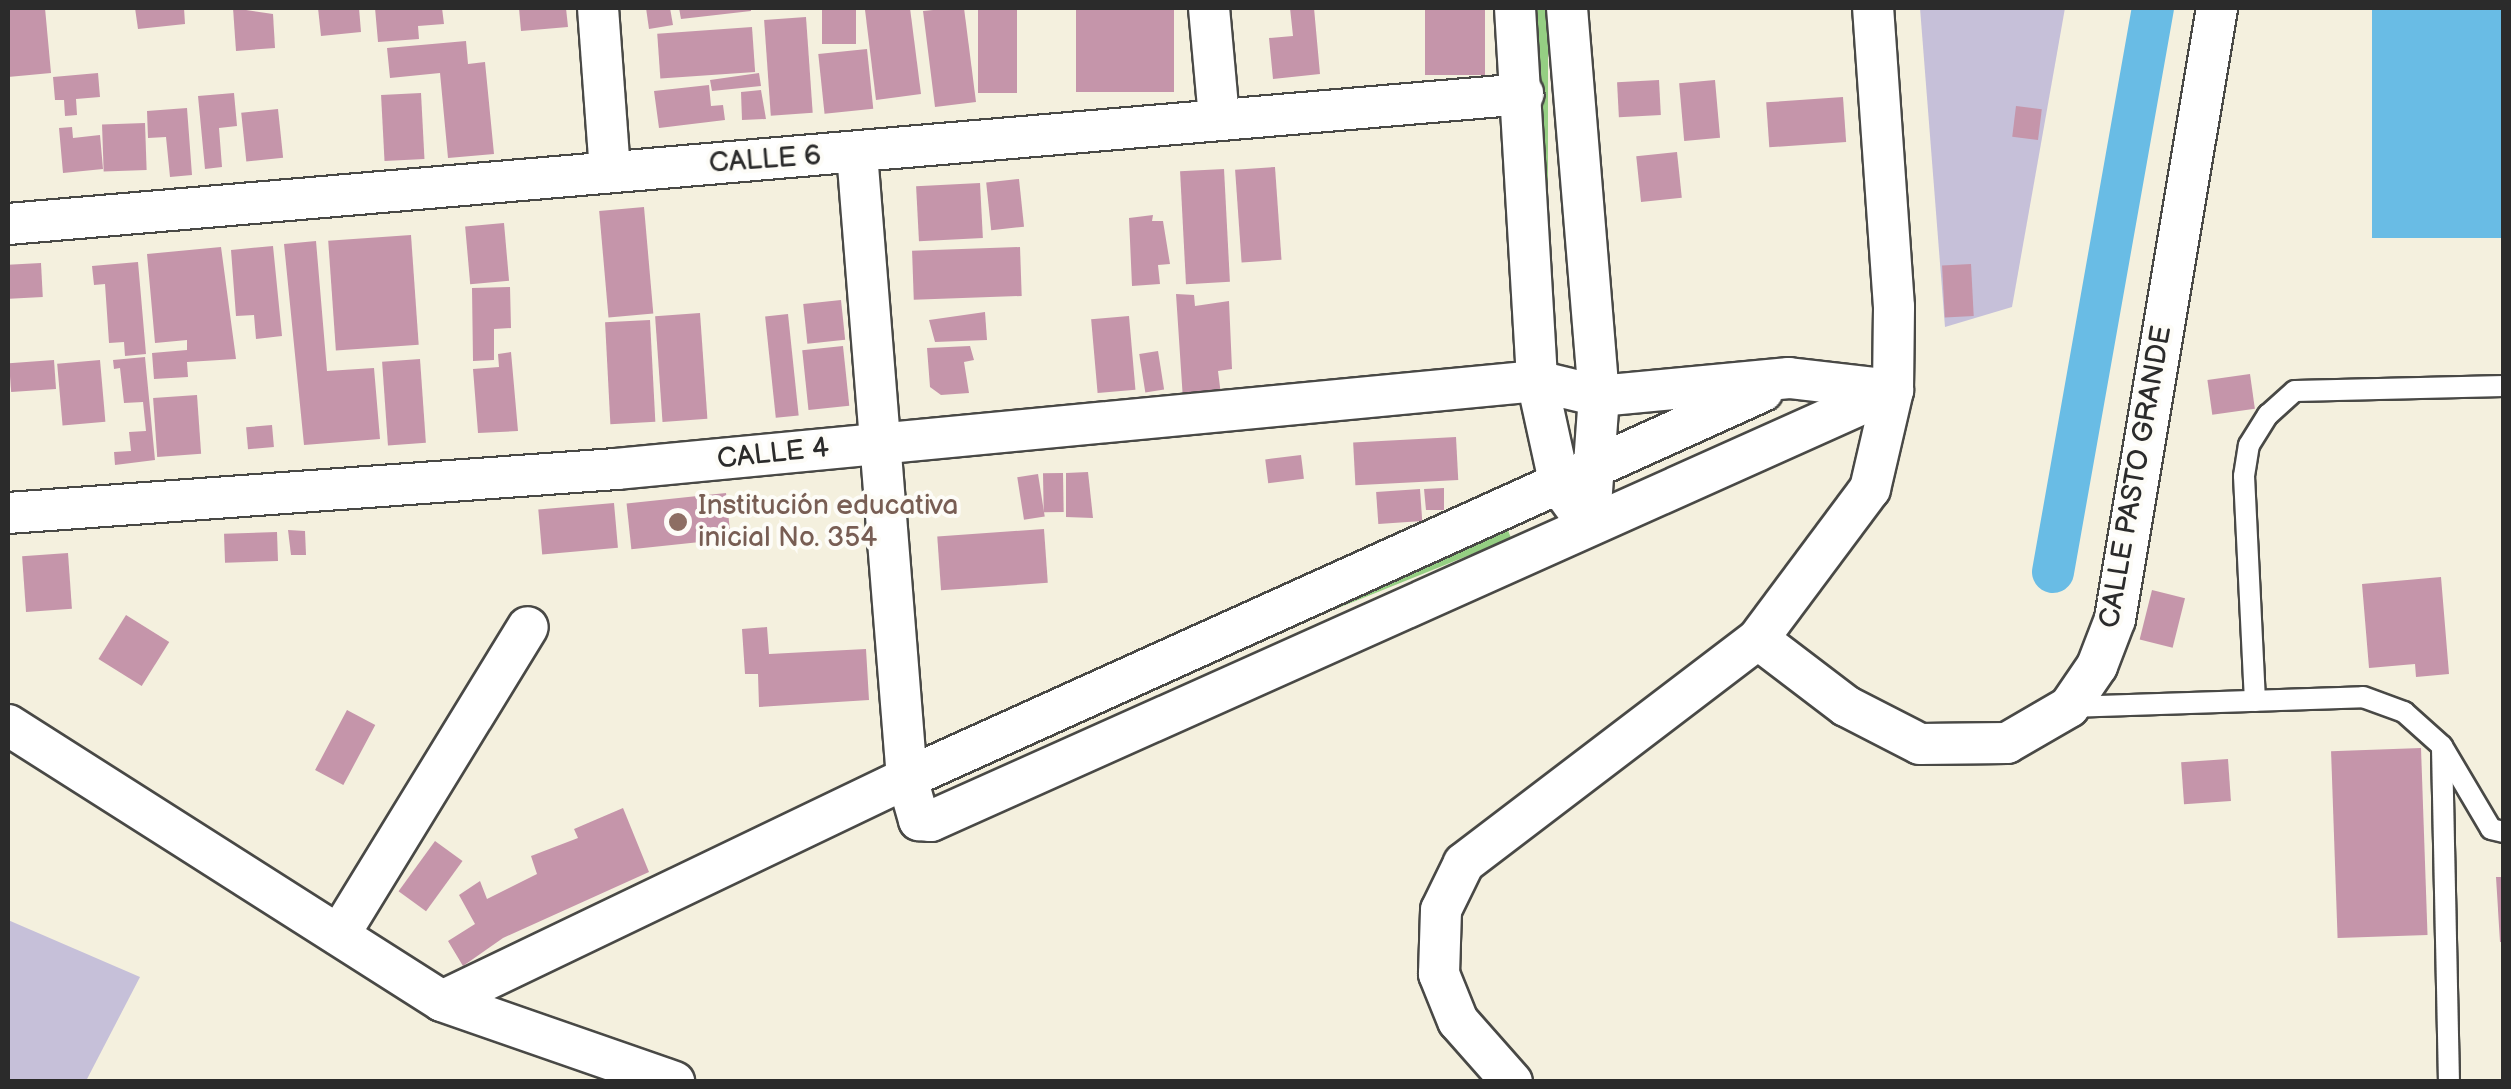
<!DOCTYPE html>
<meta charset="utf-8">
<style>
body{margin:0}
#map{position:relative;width:2511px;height:1089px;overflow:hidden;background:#f4f0de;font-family:"Balsamiq Sans",sans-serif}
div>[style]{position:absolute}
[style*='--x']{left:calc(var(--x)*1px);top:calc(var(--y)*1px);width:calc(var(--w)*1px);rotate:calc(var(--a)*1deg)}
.industrial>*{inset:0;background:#c6c0d9}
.green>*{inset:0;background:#95cf83;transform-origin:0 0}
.water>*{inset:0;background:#69bce5;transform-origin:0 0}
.canal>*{height:42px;margin:-21px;padding:0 21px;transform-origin:21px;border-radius:21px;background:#69bce5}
.building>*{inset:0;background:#c595aa;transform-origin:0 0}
.roads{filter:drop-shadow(2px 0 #494946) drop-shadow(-2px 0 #494946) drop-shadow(0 2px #494946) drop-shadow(0 -2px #494946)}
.lane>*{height:20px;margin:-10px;padding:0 10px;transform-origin:10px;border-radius:10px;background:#fff}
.street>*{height:40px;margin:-20px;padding:0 20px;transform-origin:20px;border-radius:20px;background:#fff}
.dots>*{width:28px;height:28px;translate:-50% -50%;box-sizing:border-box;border:5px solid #fdfcf7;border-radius:50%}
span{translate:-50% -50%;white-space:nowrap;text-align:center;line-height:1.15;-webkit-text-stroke:8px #fdfcf7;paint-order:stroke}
.street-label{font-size:28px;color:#2b2b2b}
.education-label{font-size:28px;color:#785e54}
.left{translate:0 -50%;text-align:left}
.frame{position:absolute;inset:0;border:10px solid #2b2b2b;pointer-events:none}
</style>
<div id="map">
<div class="industrial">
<i style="clip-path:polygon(1920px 8px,2065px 8px,2012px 307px,1945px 327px)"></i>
<i style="clip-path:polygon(8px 920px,140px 977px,86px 1081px,8px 1081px)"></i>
</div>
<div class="green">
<i style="left:1531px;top:8px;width:17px;height:305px"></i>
<i style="left:1507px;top:528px;width:11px;height:557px;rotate:68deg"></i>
</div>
<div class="water">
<i style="left:2372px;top:8px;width:131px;height:230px"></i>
</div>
<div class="canal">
<i style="--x:2053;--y:572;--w:573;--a:-79.95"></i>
</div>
<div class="building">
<i style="clip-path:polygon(8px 8px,45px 8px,51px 73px,8px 77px)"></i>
<i style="clip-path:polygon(135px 8px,184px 8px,185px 24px,138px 29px)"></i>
<i style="clip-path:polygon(233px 8px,273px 14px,275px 48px,236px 51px)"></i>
<i style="clip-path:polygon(318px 8px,359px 8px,361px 32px,321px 36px)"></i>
<i style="clip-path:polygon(375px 8px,442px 8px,444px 24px,418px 26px,419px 39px,378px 42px)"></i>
<i style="clip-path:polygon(519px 8px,566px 8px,568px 27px,521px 31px)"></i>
<i style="clip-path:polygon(646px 8px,670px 8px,673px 25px,649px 29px)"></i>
<i style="clip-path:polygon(679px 8px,751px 8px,751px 11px,681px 19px)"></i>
<i style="left:822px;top:8px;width:34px;height:36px"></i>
<i style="clip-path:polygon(886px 8px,910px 8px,921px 94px,876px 100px,865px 10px)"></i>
<i style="clip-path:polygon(953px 8px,964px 8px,976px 102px,935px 107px,923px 11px)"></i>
<i style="left:978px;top:8px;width:39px;height:85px"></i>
<i style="left:1076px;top:8px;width:98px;height:84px"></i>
<i style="clip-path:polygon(1290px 8px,1314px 8px,1320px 74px,1273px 79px,1269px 38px,1293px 36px)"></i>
<i style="left:1425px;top:8px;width:60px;height:67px"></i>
<i style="left:806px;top:17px;width:96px;height:42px;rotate:86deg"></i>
<i style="left:752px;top:27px;width:45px;height:95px;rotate:86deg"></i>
<i style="clip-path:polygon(466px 41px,468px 64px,485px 62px,494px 154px,448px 158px,440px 73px,390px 78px,387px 48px)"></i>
<i style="left:867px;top:49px;width:60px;height:49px;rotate:84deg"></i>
<i style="clip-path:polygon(98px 73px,100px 97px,76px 99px,77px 115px,65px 116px,64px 100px,55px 100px,53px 77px)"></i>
<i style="clip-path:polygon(759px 73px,761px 86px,712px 91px,710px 80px)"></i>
<i style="left:1659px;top:80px;width:35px;height:42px;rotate:87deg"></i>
<i style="left:1715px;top:80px;width:58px;height:36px;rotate:85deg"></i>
<i style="clip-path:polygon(709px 85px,711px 106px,723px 105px,725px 120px,659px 128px,654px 91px)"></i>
<i style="clip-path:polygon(761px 90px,766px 119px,742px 120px,741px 92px)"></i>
<i style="clip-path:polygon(234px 93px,237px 126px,219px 128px,222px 167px,205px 169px,198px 96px)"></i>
<i style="left:421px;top:93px;width:66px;height:40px;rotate:87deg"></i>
<i style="left:1843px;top:97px;width:45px;height:77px;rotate:86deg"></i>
<i style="left:2016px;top:106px;width:26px;height:31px;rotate:7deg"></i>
<i style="clip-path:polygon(187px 108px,192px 175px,170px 177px,166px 137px,148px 138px,147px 111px)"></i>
<i style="left:278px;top:109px;width:49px;height:37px;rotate:84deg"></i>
<i style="left:145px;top:123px;width:47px;height:43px;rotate:88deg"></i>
<i style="clip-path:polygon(72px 127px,73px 138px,100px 135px,103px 169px,63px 173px,59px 128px)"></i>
<i style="left:1677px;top:152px;width:46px;height:41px;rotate:84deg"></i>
<i style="left:1275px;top:167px;width:93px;height:40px;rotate:86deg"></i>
<i style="left:1224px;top:169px;width:113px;height:44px;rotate:87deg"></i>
<i style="left:1019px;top:179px;width:48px;height:33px;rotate:84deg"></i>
<i style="left:980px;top:183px;width:55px;height:64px;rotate:87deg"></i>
<i style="left:644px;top:207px;width:107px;height:45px;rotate:85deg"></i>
<i style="clip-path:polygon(1153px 215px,1152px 221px,1163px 221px,1170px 264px,1158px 265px,1160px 284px,1132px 286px,1129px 218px)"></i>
<i style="left:504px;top:223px;width:58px;height:39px;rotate:85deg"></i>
<i style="left:411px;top:235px;width:110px;height:83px;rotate:86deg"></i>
<i style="clip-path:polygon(316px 241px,327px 371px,374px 368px,380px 439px,304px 445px,284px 244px)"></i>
<i style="clip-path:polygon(273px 246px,282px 336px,256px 339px,254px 315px,236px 316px,231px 250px)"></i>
<i style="clip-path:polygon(221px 247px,236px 359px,187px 362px,188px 377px,154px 379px,152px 353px,187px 350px,187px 340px,155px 343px,147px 254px)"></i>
<i style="left:1020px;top:247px;width:49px;height:108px;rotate:88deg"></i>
<i style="clip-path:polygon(138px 262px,146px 354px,125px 356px,124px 342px,109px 343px,105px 284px,94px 285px,92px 266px)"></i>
<i style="left:41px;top:263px;width:34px;height:33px;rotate:87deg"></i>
<i style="left:1971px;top:264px;width:52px;height:29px;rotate:87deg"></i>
<i style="clip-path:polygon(510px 287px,511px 328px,494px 329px,494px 360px,473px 361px,472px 288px)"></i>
<i style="clip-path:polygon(1176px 294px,1194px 295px,1195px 306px,1229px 301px,1232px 369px,1218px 371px,1221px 395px,1183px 400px)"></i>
<i style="left:841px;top:300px;width:40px;height:38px;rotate:84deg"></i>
<i style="clip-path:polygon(985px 312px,987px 340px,935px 342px,929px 320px)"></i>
<i style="left:700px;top:313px;width:106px;height:45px;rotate:86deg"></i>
<i style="left:788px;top:314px;width:102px;height:23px;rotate:84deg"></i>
<i style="left:1129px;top:316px;width:74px;height:38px;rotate:85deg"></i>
<i style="left:650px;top:320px;width:102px;height:45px;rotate:87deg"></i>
<i style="left:843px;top:346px;width:60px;height:41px;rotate:84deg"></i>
<i style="clip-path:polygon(970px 346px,974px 360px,964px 362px,969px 393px,941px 395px,930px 387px,927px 348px)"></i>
<i style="left:1158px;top:351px;width:39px;height:19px;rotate:81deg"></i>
<i style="clip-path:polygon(511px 352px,518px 431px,478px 433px,473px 369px,499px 367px,498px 354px)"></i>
<i style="clip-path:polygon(145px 357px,155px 460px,115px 465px,114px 452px,131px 451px,129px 432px,146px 431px,143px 402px,124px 403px,120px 368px,114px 369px,113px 360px)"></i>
<i style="left:420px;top:359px;width:84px;height:38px;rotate:86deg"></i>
<i style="left:54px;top:360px;width:29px;height:45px;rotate:86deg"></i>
<i style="left:100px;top:360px;width:62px;height:43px;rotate:85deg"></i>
<i style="left:2250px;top:374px;width:35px;height:43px;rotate:82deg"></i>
<i style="left:197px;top:395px;width:59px;height:44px;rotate:86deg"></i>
<i style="left:272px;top:425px;width:22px;height:26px;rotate:85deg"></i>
<i style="left:1456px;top:437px;width:43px;height:103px;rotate:87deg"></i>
<i style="left:1301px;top:455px;width:24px;height:36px;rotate:83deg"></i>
<i style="clip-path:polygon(1088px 472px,1093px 518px,1066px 517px,1066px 473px)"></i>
<i style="left:1063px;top:473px;width:39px;height:20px;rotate:89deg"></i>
<i style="left:1038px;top:474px;width:43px;height:21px;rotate:81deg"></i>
<i style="clip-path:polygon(1444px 488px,1444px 510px,1426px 510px,1424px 489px)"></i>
<i style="left:1420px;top:489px;width:32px;height:44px;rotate:86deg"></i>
<i style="left:726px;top:493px;width:46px;height:100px;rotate:84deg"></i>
<i style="left:614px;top:503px;width:45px;height:76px;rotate:85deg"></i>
<i style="left:1044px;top:529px;width:54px;height:107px;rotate:86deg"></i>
<i style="clip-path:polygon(288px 530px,305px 531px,306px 555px,291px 555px)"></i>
<i style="left:277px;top:532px;width:29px;height:53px;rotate:88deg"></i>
<i style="left:68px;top:553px;width:56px;height:46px;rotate:86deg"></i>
<i style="clip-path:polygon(2441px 577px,2449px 674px,2416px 677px,2415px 664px,2369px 668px,2362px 584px)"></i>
<i style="left:2152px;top:590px;width:34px;height:51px;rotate:14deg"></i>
<i style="left:126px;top:615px;width:51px;height:52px;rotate:32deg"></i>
<i style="clip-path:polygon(767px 627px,769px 654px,866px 649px,869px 700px,759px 707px,758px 674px,745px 674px,742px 629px)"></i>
<i style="left:347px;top:710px;width:32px;height:68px;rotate:28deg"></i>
<i style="left:2421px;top:748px;width:187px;height:90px;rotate:88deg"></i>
<i style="left:2228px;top:759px;width:42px;height:47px;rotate:86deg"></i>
<i style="clip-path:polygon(623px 808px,649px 872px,503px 938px,463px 966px,448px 941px,475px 924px,459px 895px,480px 881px,487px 899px,537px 874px,531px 856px,578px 838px,574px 829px)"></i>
<i style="left:435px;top:841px;width:34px;height:62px;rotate:36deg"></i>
<i style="clip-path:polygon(2496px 877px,2504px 877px,2504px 942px,2500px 942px)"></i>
</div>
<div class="roads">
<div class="lane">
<i style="--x:2255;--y:701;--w:225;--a:-92.8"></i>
<i style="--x:2244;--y:476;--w:31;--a:-81"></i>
<i style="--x:2249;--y:445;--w:36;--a:-58"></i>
<i style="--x:2268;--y:415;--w:36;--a:-42"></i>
<i style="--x:2295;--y:391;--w:209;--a:-1.4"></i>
<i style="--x:2069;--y:707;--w:294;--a:-1.9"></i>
<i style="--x:2363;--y:697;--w:44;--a:20.1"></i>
<i style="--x:2404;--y:712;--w:51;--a:41.8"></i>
<i style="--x:2442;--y:746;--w:96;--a:59.4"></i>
<i style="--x:2491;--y:829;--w:13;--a:13"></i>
<i style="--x:2442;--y:748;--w:334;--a:88.8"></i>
</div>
<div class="street">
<i style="--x:598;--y:8;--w:164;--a:85.8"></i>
<i style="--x:1209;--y:8;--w:110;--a:84.8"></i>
<i style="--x:1515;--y:8;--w:374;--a:86.6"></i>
<i style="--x:1537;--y:381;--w:107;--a:77.6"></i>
<i style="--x:1560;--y:486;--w:26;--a:54"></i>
<i style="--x:1567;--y:8;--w:389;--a:85.3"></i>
<i style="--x:1599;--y:396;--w:96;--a:94.2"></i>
<i style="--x:857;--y:153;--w:627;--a:85.43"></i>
<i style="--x:907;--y:778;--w:44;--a:74.1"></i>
<i style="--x:919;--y:820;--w:12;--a:5"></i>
<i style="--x:931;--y:821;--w:1054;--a:-24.13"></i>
<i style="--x:8;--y:224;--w:1521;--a:-4.9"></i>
<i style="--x:8;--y:513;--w:610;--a:-4.14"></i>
<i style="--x:616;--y:469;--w:925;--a:-5.46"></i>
<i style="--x:1537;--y:381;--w:64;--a:13.6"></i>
<i style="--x:1599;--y:396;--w:191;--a:-5.4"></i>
<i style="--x:1789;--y:378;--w:105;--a:6.6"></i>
<i style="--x:1758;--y:639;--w:111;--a:37.3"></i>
<i style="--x:1846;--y:706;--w:83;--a:27.2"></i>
<i style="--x:1920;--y:744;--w:87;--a:-0.7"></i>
<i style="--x:2007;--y:743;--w:72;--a:-30.1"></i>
<i style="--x:2069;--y:707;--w:50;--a:-55.7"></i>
<i style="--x:2097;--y:666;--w:50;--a:-69"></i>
<i style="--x:2115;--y:619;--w:619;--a:-80.52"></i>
<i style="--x:8;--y:725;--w:514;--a:32.45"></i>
<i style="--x:442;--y:1001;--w:246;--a:19.2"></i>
<i style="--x:339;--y:935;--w:361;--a:-58.5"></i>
<i style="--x:442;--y:1001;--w:516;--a:-25.62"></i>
<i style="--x:907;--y:778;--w:939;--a:-24.33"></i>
<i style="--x:1512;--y:1082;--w:81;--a:-131.5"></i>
<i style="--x:1458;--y:1021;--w:51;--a:-112"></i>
<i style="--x:1439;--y:974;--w:64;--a:-88.2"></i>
<i style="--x:1441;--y:910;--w:52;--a:-63.9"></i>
<i style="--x:1464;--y:863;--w:370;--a:-37.3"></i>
<i style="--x:1758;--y:639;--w:187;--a:-53.3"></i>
<i style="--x:1870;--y:489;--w:102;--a:-76.9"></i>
<i style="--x:1893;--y:390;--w:83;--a:-89.3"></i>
<i style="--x:1894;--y:307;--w:300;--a:-94"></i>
</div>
</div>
<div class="dots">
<i style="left:678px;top:522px;background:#8d6e63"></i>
</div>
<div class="street-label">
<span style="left:765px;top:160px;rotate:-4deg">CALLE 6</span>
<span style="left:773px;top:454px;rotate:-6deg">CALLE 4</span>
<span style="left:2136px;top:477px;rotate:-80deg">CALLE PASTO GRANDE</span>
</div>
<div class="education-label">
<span class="left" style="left:698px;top:522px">Institución educativa<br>inicial No. 354</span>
</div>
<div class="frame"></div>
</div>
